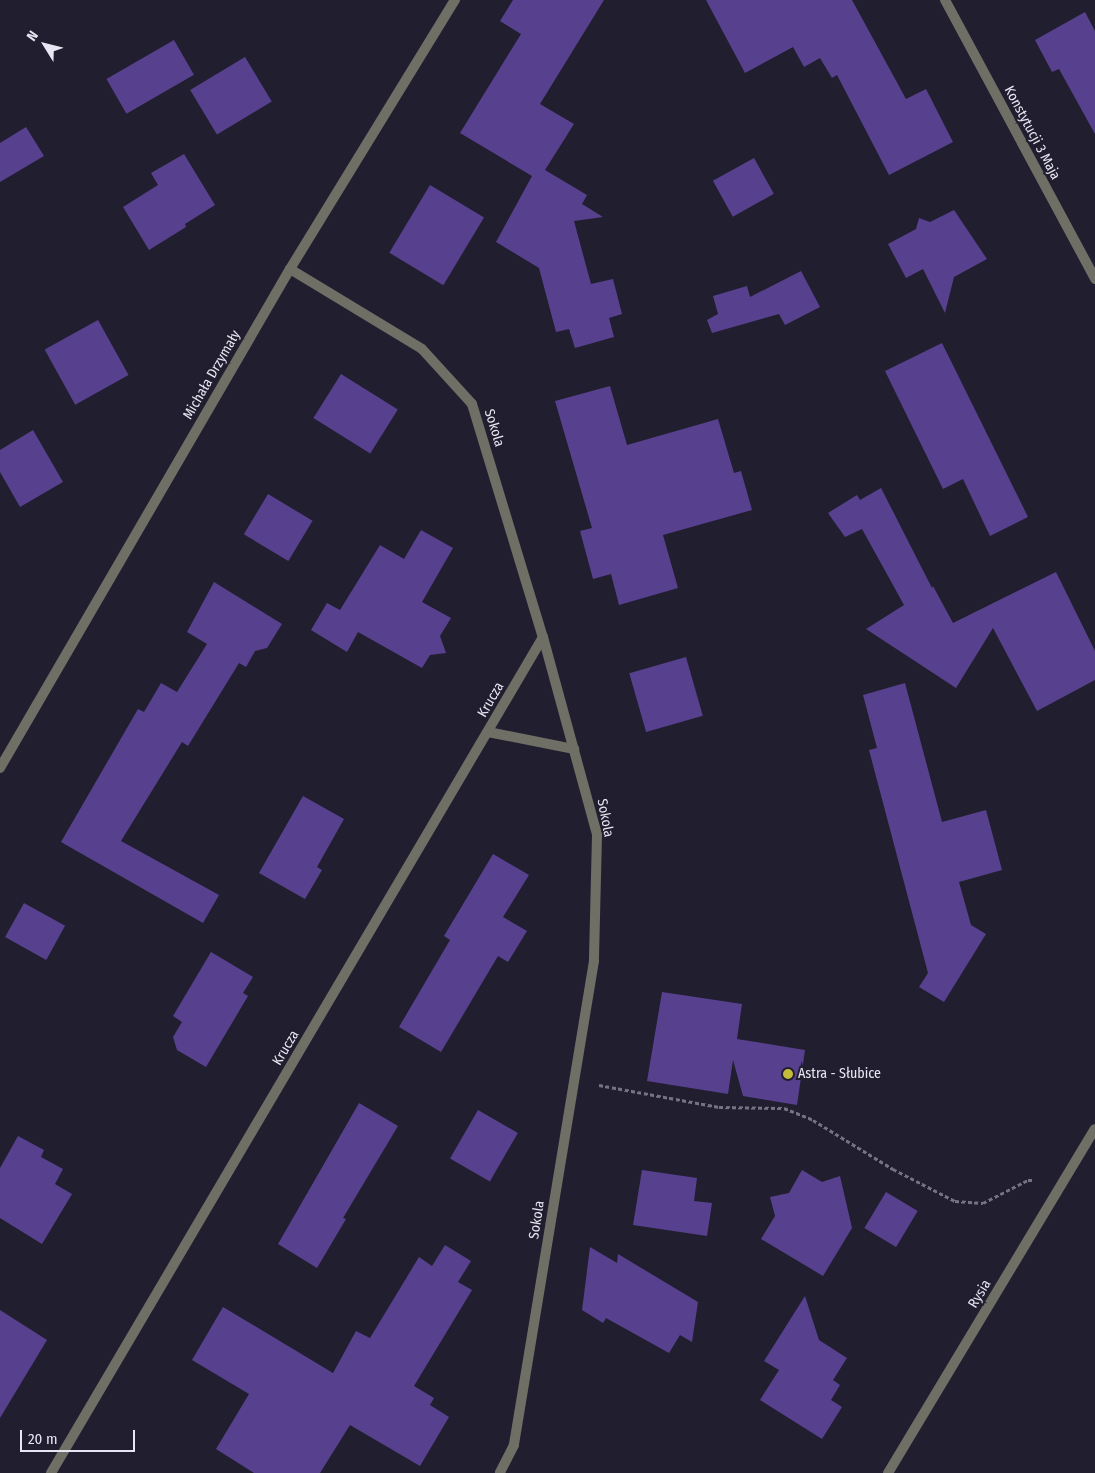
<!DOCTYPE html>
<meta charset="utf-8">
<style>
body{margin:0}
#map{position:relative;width:1095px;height:1473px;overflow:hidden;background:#211e2f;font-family:"Fira Sans Condensed",sans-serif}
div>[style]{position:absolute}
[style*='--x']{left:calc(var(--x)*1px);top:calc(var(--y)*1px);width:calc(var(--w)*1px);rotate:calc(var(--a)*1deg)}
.building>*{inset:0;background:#57418e;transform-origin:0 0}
.path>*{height:3px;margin-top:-1.5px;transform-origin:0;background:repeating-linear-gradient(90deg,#757281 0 4px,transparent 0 6.5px)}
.lane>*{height:10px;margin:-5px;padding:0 5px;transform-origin:5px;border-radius:5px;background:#6f6f65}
.street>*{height:10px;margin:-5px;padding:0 5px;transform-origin:5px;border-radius:5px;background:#6f6f65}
.dots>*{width:14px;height:14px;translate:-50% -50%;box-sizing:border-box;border:2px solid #211e2f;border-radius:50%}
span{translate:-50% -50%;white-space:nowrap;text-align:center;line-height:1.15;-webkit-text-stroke:4px #211e2f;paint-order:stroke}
.street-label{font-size:14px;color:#e8e6f2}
.poi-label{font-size:14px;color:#e8e6f2}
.left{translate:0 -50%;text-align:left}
.north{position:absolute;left:20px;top:20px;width:50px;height:50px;-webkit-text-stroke:4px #211e2f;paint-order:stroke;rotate:306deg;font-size:14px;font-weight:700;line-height:20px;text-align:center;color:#e8e6f2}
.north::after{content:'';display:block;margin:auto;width:18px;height:22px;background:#e8e6f2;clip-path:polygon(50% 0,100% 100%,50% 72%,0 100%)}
.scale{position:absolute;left:20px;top:1430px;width:115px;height:22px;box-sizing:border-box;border:2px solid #e8e6f2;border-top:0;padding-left:6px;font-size:15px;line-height:18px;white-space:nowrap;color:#e8e6f2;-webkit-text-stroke:4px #211e2f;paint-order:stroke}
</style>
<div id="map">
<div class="building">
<i style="clip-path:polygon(513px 0,604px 0,540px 104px,574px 124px,545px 170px,587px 195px,582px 204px,603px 217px,574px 221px,591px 284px,613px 279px,622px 314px,609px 318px,614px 337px,575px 348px,569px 329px,556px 332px,539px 268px,496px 242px,532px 176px,460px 133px,521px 34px,500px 21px)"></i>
<i style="clip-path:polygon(706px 0,852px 0,906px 99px,926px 89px,953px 142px,889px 175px,837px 75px,832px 78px,820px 58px,804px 67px,793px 47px,745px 73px)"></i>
<i style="clip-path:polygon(1085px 12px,1095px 31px,1095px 134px,1059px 69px,1052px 72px,1035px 40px)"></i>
<i style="left:174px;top:40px;width:40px;height:78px;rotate:60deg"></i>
<i style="left:245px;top:57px;width:52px;height:64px;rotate:59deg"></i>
<i style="clip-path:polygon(26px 127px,44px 156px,0 182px,0 143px)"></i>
<i style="clip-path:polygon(184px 154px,215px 205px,185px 224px,186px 227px,149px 250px,123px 207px,158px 185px,151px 173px)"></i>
<i style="left:754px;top:158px;width:41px;height:47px;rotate:61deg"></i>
<i style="left:430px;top:185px;width:63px;height:79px;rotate:31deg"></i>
<i style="clip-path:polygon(954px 210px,987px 259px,954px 277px,945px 313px,923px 269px,906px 278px,888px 244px,916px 229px,919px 218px,930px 222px)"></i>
<i style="clip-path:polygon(801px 271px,820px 307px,785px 325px,779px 314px,712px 333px,707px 320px,718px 314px,713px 296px,747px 286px,750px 297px)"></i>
<i style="left:98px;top:320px;width:63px;height:61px;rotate:61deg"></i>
<i style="clip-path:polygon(942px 343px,1028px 517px,990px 536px,963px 479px,943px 489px,885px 371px)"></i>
<i style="left:341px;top:374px;width:67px;height:52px;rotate:32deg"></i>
<i style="clip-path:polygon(610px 386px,627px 445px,718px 419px,734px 473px,741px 471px,752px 510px,663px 535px,678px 588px,619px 605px,611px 574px,593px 579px,580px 531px,592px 528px,555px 401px)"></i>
<i style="clip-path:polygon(33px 430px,63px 482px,20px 507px,0 472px,0 450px)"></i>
<i style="clip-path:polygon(881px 488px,932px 588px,933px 586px,953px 623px,1056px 572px,1095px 651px,1095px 680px,1037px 711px,993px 628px,956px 688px,866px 629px,904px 605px,862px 529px,845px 537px,828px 513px,857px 495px,860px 500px)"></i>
<i style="left:268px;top:494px;width:52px;height:47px;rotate:31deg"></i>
<i style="clip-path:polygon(421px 530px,453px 548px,422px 602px,451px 618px,440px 636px,446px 653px,430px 655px,422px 668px,358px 632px,347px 652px,311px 630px,327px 603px,340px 610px,380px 545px,404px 559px)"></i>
<i style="clip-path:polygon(214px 582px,282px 624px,267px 648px,255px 651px,246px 667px,239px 663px,188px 746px,182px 742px,121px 841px,219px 895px,203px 923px,61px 842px,138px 709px,144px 712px,161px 683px,177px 692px,207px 644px,187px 632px)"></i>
<i style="left:686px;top:657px;width:61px;height:59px;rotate:74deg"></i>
<i style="clip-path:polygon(905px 683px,942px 822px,986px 810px,1002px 870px,959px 882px,971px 925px,986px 934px,944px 1002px,919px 987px,928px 973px,869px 750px,877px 748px,863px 695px)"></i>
<i style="clip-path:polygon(303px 796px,344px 819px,317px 867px,322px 870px,305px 899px,259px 873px)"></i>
<i style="clip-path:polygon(493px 854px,529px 875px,503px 917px,527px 931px,508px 962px,498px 956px,441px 1052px,399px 1027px,450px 940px,444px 936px)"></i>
<i style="left:24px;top:903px;width:47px;height:39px;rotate:29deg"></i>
<i style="clip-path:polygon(211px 952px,253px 977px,243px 993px,248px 996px,206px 1067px,177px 1050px,173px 1037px,182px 1022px,173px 1016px)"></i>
<i style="clip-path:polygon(662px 992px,742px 1004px,737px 1039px,805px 1050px,797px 1105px,743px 1096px,733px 1060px,728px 1094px,647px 1081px)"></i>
<i style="clip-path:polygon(359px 1103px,398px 1126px,343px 1218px,346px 1219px,317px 1268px,278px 1244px)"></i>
<i style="left:478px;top:1110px;width:46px;height:56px;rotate:30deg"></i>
<i style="clip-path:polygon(18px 1136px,44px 1150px,41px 1157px,63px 1169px,55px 1184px,72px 1194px,42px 1244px,0 1218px,0 1168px)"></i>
<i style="clip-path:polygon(642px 1170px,697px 1178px,694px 1201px,712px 1203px,707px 1236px,633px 1225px)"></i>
<i style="clip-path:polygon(802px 1170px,822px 1182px,840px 1176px,852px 1228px,823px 1276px,761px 1239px,775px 1216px,770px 1197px,789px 1193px)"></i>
<i style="left:886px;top:1192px;width:37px;height:42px;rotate:31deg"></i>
<i style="clip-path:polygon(445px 1245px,471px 1261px,458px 1282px,472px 1290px,414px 1386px,434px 1398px,430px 1405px,449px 1417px,420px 1466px,350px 1425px,320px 1473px,254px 1473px,216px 1449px,249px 1394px,192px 1360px,223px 1307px,333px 1373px,356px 1331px,370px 1338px,419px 1257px,432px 1266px)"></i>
<i style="clip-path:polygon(590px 1247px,617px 1263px,618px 1254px,698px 1302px,692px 1342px,680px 1335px,669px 1353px,606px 1318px,603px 1323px,582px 1310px)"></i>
<i style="clip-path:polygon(805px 1296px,819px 1340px,847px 1358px,833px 1380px,840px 1385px,831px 1400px,842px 1407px,822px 1439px,760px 1400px,779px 1370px,764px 1361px)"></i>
<i style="clip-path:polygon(0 1310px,47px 1340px,0 1418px)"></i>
</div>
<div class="path">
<i style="--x:599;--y:1085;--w:122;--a:10.4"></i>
<i style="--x:719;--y:1107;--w:65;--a:0.9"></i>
<i style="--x:784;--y:1108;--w:31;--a:22"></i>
<i style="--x:813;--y:1120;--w:94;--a:31.5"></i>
<i style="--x:893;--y:1169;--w:70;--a:27.3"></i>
<i style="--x:955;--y:1201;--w:28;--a:4"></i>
<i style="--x:983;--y:1203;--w:51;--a:-27.1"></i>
<i style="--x:1028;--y:1180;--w:6;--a:0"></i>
</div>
<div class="lane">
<i style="--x:488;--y:732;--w:88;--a:11.2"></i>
</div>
<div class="street">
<i style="--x:945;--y:0;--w:317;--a:61.7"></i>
<i style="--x:290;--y:269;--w:154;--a:31.2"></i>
<i style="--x:422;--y:349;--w:74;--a:47.7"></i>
<i style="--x:472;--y:404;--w:244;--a:73.1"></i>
<i style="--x:543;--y:637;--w:205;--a:74.7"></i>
<i style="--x:597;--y:835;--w:126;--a:91.4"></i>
<i style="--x:594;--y:961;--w:491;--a:99.4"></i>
<i style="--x:514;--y:1445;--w:31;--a:117"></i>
<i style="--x:0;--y:768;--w:577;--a:-59.84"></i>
<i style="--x:290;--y:269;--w:316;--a:-58.5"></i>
<i style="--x:51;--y:1473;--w:970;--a:-59.52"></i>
<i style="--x:888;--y:1473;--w:401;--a:-59"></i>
</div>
<div class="dots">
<i style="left:788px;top:1074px;background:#c5bc3d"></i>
</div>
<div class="street-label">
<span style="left:1032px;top:133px;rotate:62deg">Konstytucji 3 Maja</span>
<span style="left:212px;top:375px;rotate:-60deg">Michała Drzymały</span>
<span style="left:494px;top:428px;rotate:73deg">Sokola</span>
<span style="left:491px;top:700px;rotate:-60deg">Krucza</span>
<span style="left:605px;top:818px;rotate:79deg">Sokola</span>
<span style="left:286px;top:1048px;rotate:-59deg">Krucza</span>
<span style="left:537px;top:1220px;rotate:-81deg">Sokola</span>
<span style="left:980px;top:1294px;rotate:-59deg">Rysia</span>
</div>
<div class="poi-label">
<span class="left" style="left:798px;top:1074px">Astra - Słubice</span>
</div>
<div class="north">N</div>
<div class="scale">20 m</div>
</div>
